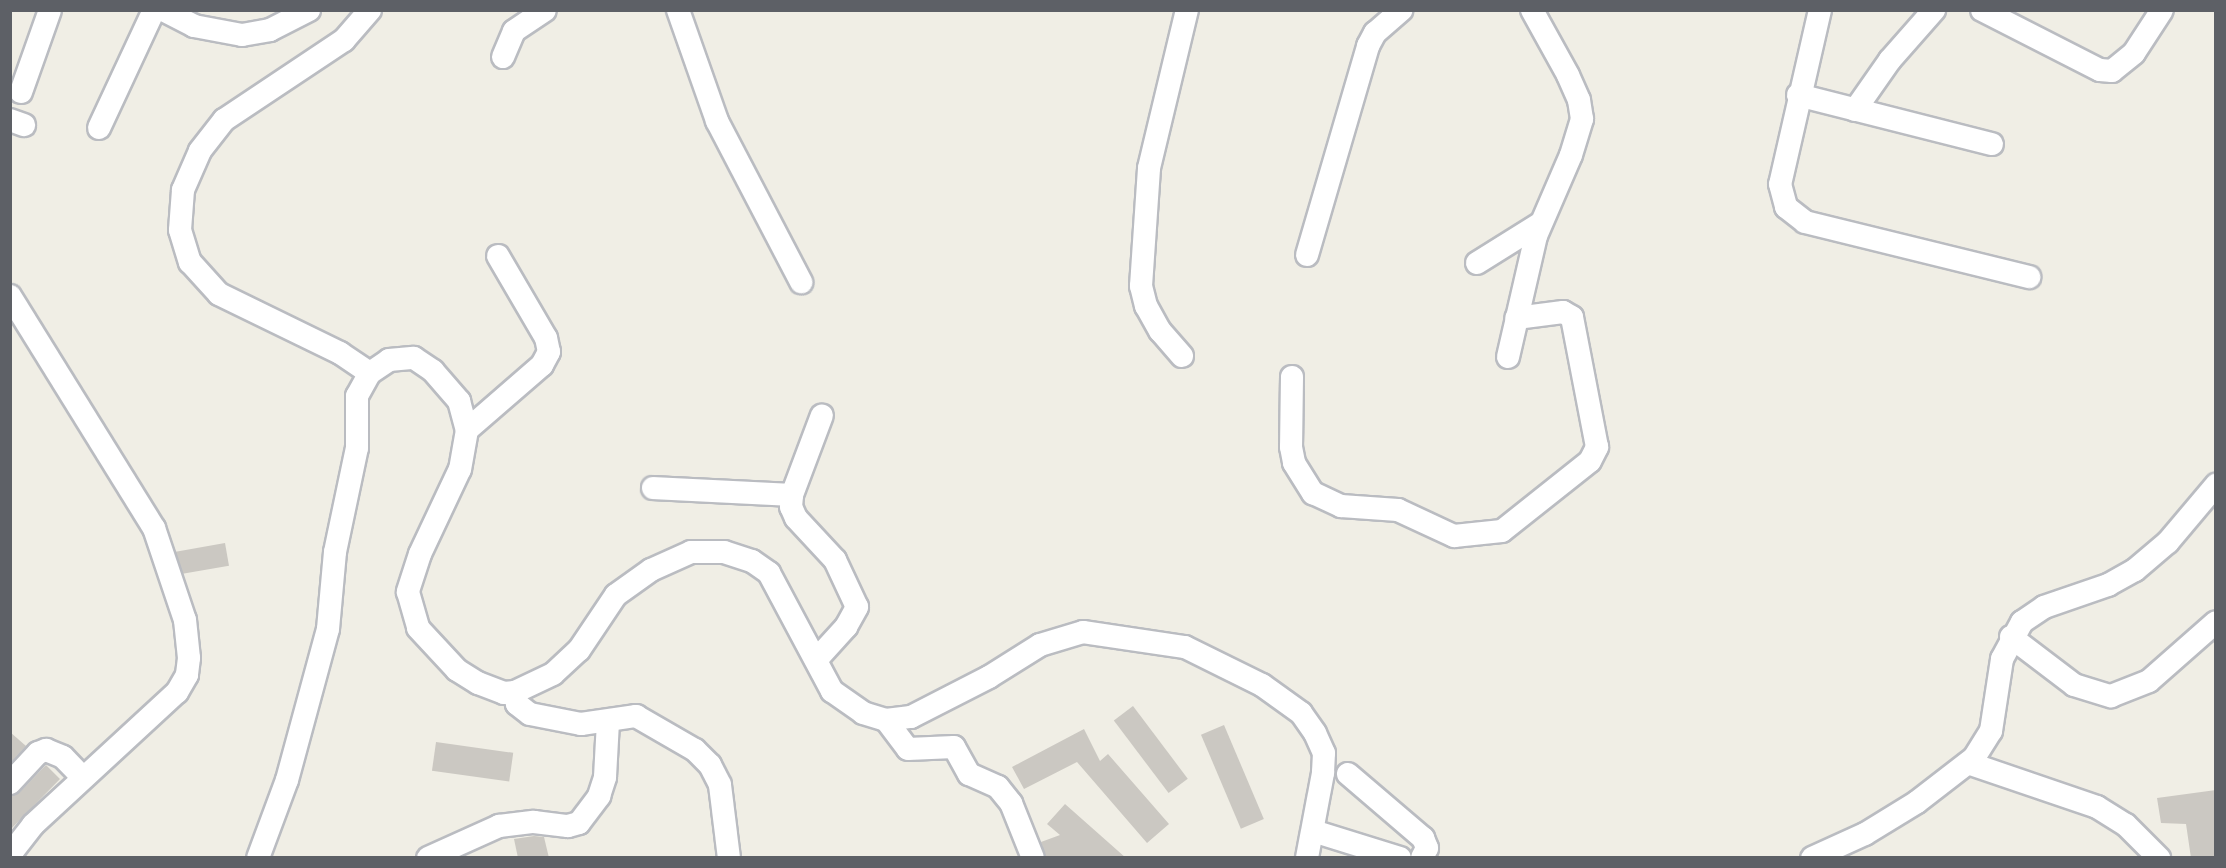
<!DOCTYPE html>
<style>
body{margin:0}
#map{position:relative;width:2226px;height:868px;overflow:hidden;background:#f0eee5;font-family:"Open Sans",sans-serif}
div>[style]{position:absolute}
[style*='--x']{left:calc(var(--x)*1px);top:calc(var(--y)*1px);width:calc(var(--w)*1px);rotate:calc(var(--a)*1deg)}
.building>*{inset:0;background:#cbc8c2;transform-origin:0 0}
.roads{filter:drop-shadow(2px 0 #babcc1) drop-shadow(-2px 0 #babcc1) drop-shadow(0 2px #babcc1) drop-shadow(0 -2px #babcc1)}
.minor>*{height:22px;margin:-11px;padding:0 11px;transform-origin:11px;border-radius:11px;background:#fff}
span{translate:-50% -50%;white-space:nowrap;text-align:center;line-height:1.15;-webkit-text-stroke:4.5px #fff;paint-order:stroke}
.frame{position:absolute;inset:0;border:12px solid #5d6066;pointer-events:none}
</style>
<div id="map">
<div class="building">
<i style="left:225px;top:543px;width:23px;height:50px;rotate:80deg"></i>
<i style="left:1133px;top:706px;width:91px;height:24px;rotate:53deg"></i>
<i style="left:1224px;top:725px;width:102px;height:25px;rotate:67deg"></i>
<i style="clip-path:polygon(1084px 729px,1100px 761px,1108px 754px,1169px 824px,1147px 843px,1077px 762px,1024px 789px,1012px 767px)"></i>
<i style="clip-path:polygon(10px 732px,26px 746px,10px 763px)"></i>
<i style="left:436px;top:742px;width:78px;height:29px;rotate:8deg"></i>
<i style="clip-path:polygon(46px 765px,60px 779px,10px 830px,10px 796px,20px 792px)"></i>
<i style="clip-path:polygon(2216px 790px,2216px 858px,2191px 858px,2186px 824px,2161px 823px,2157px 798px)"></i>
<i style="clip-path:polygon(1065px 804px,1126px 858px,1046px 858px,1041px 842px,1060px 835px,1047px 824px)"></i>
<i style="clip-path:polygon(534px 836px,544px 837px,549px 858px,518px 858px,514px 839px)"></i>
</div>
<div class="roads">
<div class="minor">
<i style="--x:163;--y:10;--w:35;--a:27"></i>
<i style="--x:194;--y:26;--w:49;--a:10.6"></i>
<i style="--x:242;--y:35;--w:28;--a:-10"></i>
<i style="--x:270;--y:30;--w:44;--a:-27.1"></i>
<i style="--x:370;--y:10;--w:40;--a:131"></i>
<i style="--x:344;--y:40;--w:144;--a:146.3"></i>
<i style="--x:224;--y:120;--w:39;--a:128"></i>
<i style="--x:200;--y:151;--w:43;--a:113.6"></i>
<i style="--x:183;--y:190;--w:40;--a:94.3"></i>
<i style="--x:180;--y:230;--w:34;--a:73"></i>
<i style="--x:190;--y:262;--w:43;--a:47.8"></i>
<i style="--x:219;--y:294;--w:135;--a:26"></i>
<i style="--x:340;--y:353;--w:36;--a:34"></i>
<i style="--x:678;--y:10;--w:118;--a:70.6"></i>
<i style="--x:717;--y:121;--w:182;--a:62.4"></i>
<i style="--x:1820;--y:10;--w:179;--a:102.9"></i>
<i style="--x:1780;--y:184;--w:24;--a:75"></i>
<i style="--x:1786;--y:207;--w:24;--a:38"></i>
<i style="--x:1805;--y:222;--w:231;--a:13.8"></i>
<i style="--x:1982;--y:10;--w:132;--a:27"></i>
<i style="--x:2100;--y:70;--w:12;--a:5"></i>
<i style="--x:2112;--y:71;--w:28;--a:-39"></i>
<i style="--x:2134;--y:53;--w:51;--a:-56.9"></i>
<i style="--x:503;--y:57;--w:28;--a:-67"></i>
<i style="--x:514;--y:31;--w:37;--a:-34"></i>
<i style="--x:21;--y:92;--w:87;--a:-70.5"></i>
<i style="--x:1798;--y:95;--w:200;--a:14.2"></i>
<i style="--x:1855;--y:110;--w:61;--a:-55"></i>
<i style="--x:1890;--y:60;--w:67;--a:-48.7"></i>
<i style="--x:10;--y:120;--w:15;--a:20"></i>
<i style="--x:99;--y:128;--w:130;--a:-65"></i>
<i style="--x:1307;--y:255;--w:218;--a:-73.7"></i>
<i style="--x:1368;--y:46;--w:15;--a:-62"></i>
<i style="--x:1375;--y:33;--w:35;--a:-41"></i>
<i style="--x:1477;--y:263;--w:75;--a:-32"></i>
<i style="--x:10;--y:296;--w:273;--a:58.2"></i>
<i style="--x:154;--y:528;--w:97;--a:71.4"></i>
<i style="--x:185;--y:620;--w:38;--a:84"></i>
<i style="--x:189;--y:658;--w:17;--a:97"></i>
<i style="--x:187;--y:675;--w:20;--a:120"></i>
<i style="--x:177;--y:692;--w:196;--a:137.3"></i>
<i style="--x:33;--y:825;--w:37;--a:128"></i>
<i style="--x:1182;--y:356;--w:33;--a:-131"></i>
<i style="--x:1160;--y:331;--w:29;--a:-119"></i>
<i style="--x:1146;--y:306;--w:21;--a:-104"></i>
<i style="--x:1141;--y:286;--w:118;--a:-86.1"></i>
<i style="--x:1149;--y:168;--w:163;--a:-76.5"></i>
<i style="--x:1508;--y:357;--w:124;--a:-77"></i>
<i style="--x:1536;--y:236;--w:88;--a:-66.6"></i>
<i style="--x:1571;--y:155;--w:38;--a:-73"></i>
<i style="--x:1582;--y:119;--w:19;--a:-99"></i>
<i style="--x:1579;--y:100;--w:27;--a:-114"></i>
<i style="--x:1568;--y:75;--w:74;--a:-119"></i>
<i style="--x:1292;--y:377;--w:70;--a:90.8"></i>
<i style="--x:1291;--y:447;--w:16;--a:79"></i>
<i style="--x:1294;--y:463;--w:36;--a:58"></i>
<i style="--x:1313;--y:493;--w:31;--a:25"></i>
<i style="--x:1341;--y:506;--w:57;--a:4"></i>
<i style="--x:1398;--y:510;--w:62;--a:24.9"></i>
<i style="--x:1454;--y:536;--w:48;--a:-5.9"></i>
<i style="--x:1502;--y:531;--w:112;--a:-38.5"></i>
<i style="--x:1590;--y:461;--w:16;--a:-63"></i>
<i style="--x:1597;--y:447;--w:132;--a:-100.9"></i>
<i style="--x:1572;--y:317;--w:10;--a:-151"></i>
<i style="--x:1563;--y:312;--w:47;--a:172.7"></i>
<i style="--x:467;--y:430;--w:99;--a:-40.9"></i>
<i style="--x:542;--y:365;--w:15;--a:-62"></i>
<i style="--x:549;--y:352;--w:14;--a:-102"></i>
<i style="--x:546;--y:338;--w:95;--a:-120.3"></i>
<i style="--x:653;--y:488;--w:139;--a:2.9"></i>
<i style="--x:2011;--y:637;--w:79;--a:37.3"></i>
<i style="--x:2074;--y:685;--w:39;--a:17"></i>
<i style="--x:2111;--y:696;--w:41;--a:-21.5"></i>
<i style="--x:2149;--y:681;--w:89;--a:-41.4"></i>
<i style="--x:816;--y:660;--w:45;--a:-47.7"></i>
<i style="--x:846;--y:627;--w:23;--a:-61"></i>
<i style="--x:857;--y:607;--w:52;--a:-115.1"></i>
<i style="--x:835;--y:560;--w:57;--a:-132.9"></i>
<i style="--x:796;--y:518;--w:12;--a:-114"></i>
<i style="--x:791;--y:507;--w:12;--a:-85"></i>
<i style="--x:792;--y:495;--w:85;--a:-69.4"></i>
<i style="--x:515;--y:692;--w:12;--a:81"></i>
<i style="--x:517;--y:704;--w:16;--a:38"></i>
<i style="--x:530;--y:714;--w:52;--a:11.1"></i>
<i style="--x:581;--y:724;--w:56;--a:-8.3"></i>
<i style="--x:636;--y:716;--w:68;--a:30"></i>
<i style="--x:695;--y:750;--w:21;--a:45"></i>
<i style="--x:710;--y:765;--w:22;--a:63"></i>
<i style="--x:720;--y:785;--w:74;--a:83"></i>
<i style="--x:886;--y:720;--w:36;--a:53"></i>
<i style="--x:908;--y:749;--w:46;--a:-2.5"></i>
<i style="--x:954;--y:747;--w:31;--a:61"></i>
<i style="--x:969;--y:774;--w:32;--a:24"></i>
<i style="--x:998;--y:787;--w:21;--a:51"></i>
<i style="--x:1011;--y:803;--w:59;--a:68.2"></i>
<i style="--x:1968;--y:763;--w:136;--a:18.8"></i>
<i style="--x:2097;--y:807;--w:34;--a:32"></i>
<i style="--x:2126;--y:825;--w:47;--a:45"></i>
<i style="--x:1348;--y:774;--w:99;--a:40.5"></i>
<i style="--x:1423;--y:838;--w:11;--a:68"></i>
<i style="--x:1427;--y:848;--w:11;--a:117"></i>
<i style="--x:10;--y:783;--w:41;--a:-47"></i>
<i style="--x:38;--y:753;--w:9;--a:-21"></i>
<i style="--x:46;--y:750;--w:18;--a:22"></i>
<i style="--x:63;--y:757;--w:29;--a:46"></i>
<i style="--x:1313;--y:831;--w:91;--a:17.2"></i>
<i style="--x:258;--y:858;--w:83;--a:-69.6"></i>
<i style="--x:287;--y:780;--w:156;--a:-74.8"></i>
<i style="--x:328;--y:629;--w:77;--a:-84.8"></i>
<i style="--x:335;--y:552;--w:106;--a:-78.1"></i>
<i style="--x:357;--y:448;--w:52;--a:-90"></i>
<i style="--x:357;--y:396;--w:26;--a:-61"></i>
<i style="--x:370;--y:373;--w:23;--a:-34"></i>
<i style="--x:389;--y:360;--w:25;--a:-5"></i>
<i style="--x:414;--y:358;--w:23;--a:34"></i>
<i style="--x:433;--y:371;--w:40;--a:49"></i>
<i style="--x:459;--y:401;--w:30;--a:75"></i>
<i style="--x:467;--y:430;--w:40;--a:100"></i>
<i style="--x:460;--y:469;--w:94;--a:115.2"></i>
<i style="--x:420;--y:554;--w:40;--a:108"></i>
<i style="--x:408;--y:592;--w:37;--a:74"></i>
<i style="--x:418;--y:628;--w:57;--a:47.1"></i>
<i style="--x:457;--y:670;--w:25;--a:32"></i>
<i style="--x:478;--y:683;--w:28;--a:21"></i>
<i style="--x:504;--y:693;--w:11;--a:-5"></i>
<i style="--x:515;--y:692;--w:42;--a:-25.3"></i>
<i style="--x:553;--y:674;--w:35;--a:-43"></i>
<i style="--x:579;--y:650;--w:66;--a:-56.1"></i>
<i style="--x:616;--y:595;--w:43;--a:-35.5"></i>
<i style="--x:651;--y:570;--w:44;--a:-24.2"></i>
<i style="--x:691;--y:552;--w:33;--a:0"></i>
<i style="--x:724;--y:552;--w:29;--a:18"></i>
<i style="--x:752;--y:561;--w:21;--a:35"></i>
<i style="--x:769;--y:573;--w:134;--a:61.9"></i>
<i style="--x:832;--y:691;--w:38;--a:35"></i>
<i style="--x:863;--y:713;--w:24;--a:17"></i>
<i style="--x:886;--y:720;--w:25;--a:-7"></i>
<i style="--x:911;--y:717;--w:88;--a:-27.1"></i>
<i style="--x:989;--y:677;--w:60;--a:-32.1"></i>
<i style="--x:1040;--y:645;--w:45;--a:-16.8"></i>
<i style="--x:1083;--y:632;--w:103;--a:8.4"></i>
<i style="--x:1185;--y:647;--w:86;--a:26.3"></i>
<i style="--x:1262;--y:685;--w:48;--a:35.7"></i>
<i style="--x:1301;--y:713;--w:24;--a:55"></i>
<i style="--x:1315;--y:733;--w:22;--a:66"></i>
<i style="--x:1324;--y:753;--w:20;--a:93"></i>
<i style="--x:1323;--y:773;--w:86;--a:100.7"></i>
<i style="--x:428;--y:858;--w:78;--a:-24.3"></i>
<i style="--x:499;--y:826;--w:35;--a:-7"></i>
<i style="--x:534;--y:822;--w:34;--a:7"></i>
<i style="--x:568;--y:826;--w:11;--a:-15"></i>
<i style="--x:579;--y:823;--w:34;--a:-53"></i>
<i style="--x:599;--y:796;--w:20;--a:-72"></i>
<i style="--x:605;--y:777;--w:56;--a:-86.9"></i>
<i style="--x:1812;--y:858;--w:58;--a:-24.4"></i>
<i style="--x:1865;--y:834;--w:61;--a:-31.6"></i>
<i style="--x:1917;--y:802;--w:72;--a:-37.7"></i>
<i style="--x:1974;--y:758;--w:32;--a:-58"></i>
<i style="--x:1991;--y:731;--w:73;--a:-81.3"></i>
<i style="--x:2002;--y:659;--w:42;--a:-61.6"></i>
<i style="--x:2022;--y:622;--w:27;--a:-34"></i>
<i style="--x:2044;--y:607;--w:68;--a:-19"></i>
<i style="--x:2108;--y:585;--w:31;--a:-29"></i>
<i style="--x:2135;--y:570;--w:43;--a:-40.3"></i>
<i style="--x:2168;--y:542;--w:75;--a:-49.9"></i>
</div>
</div>
<div class="frame"></div>
</div>
